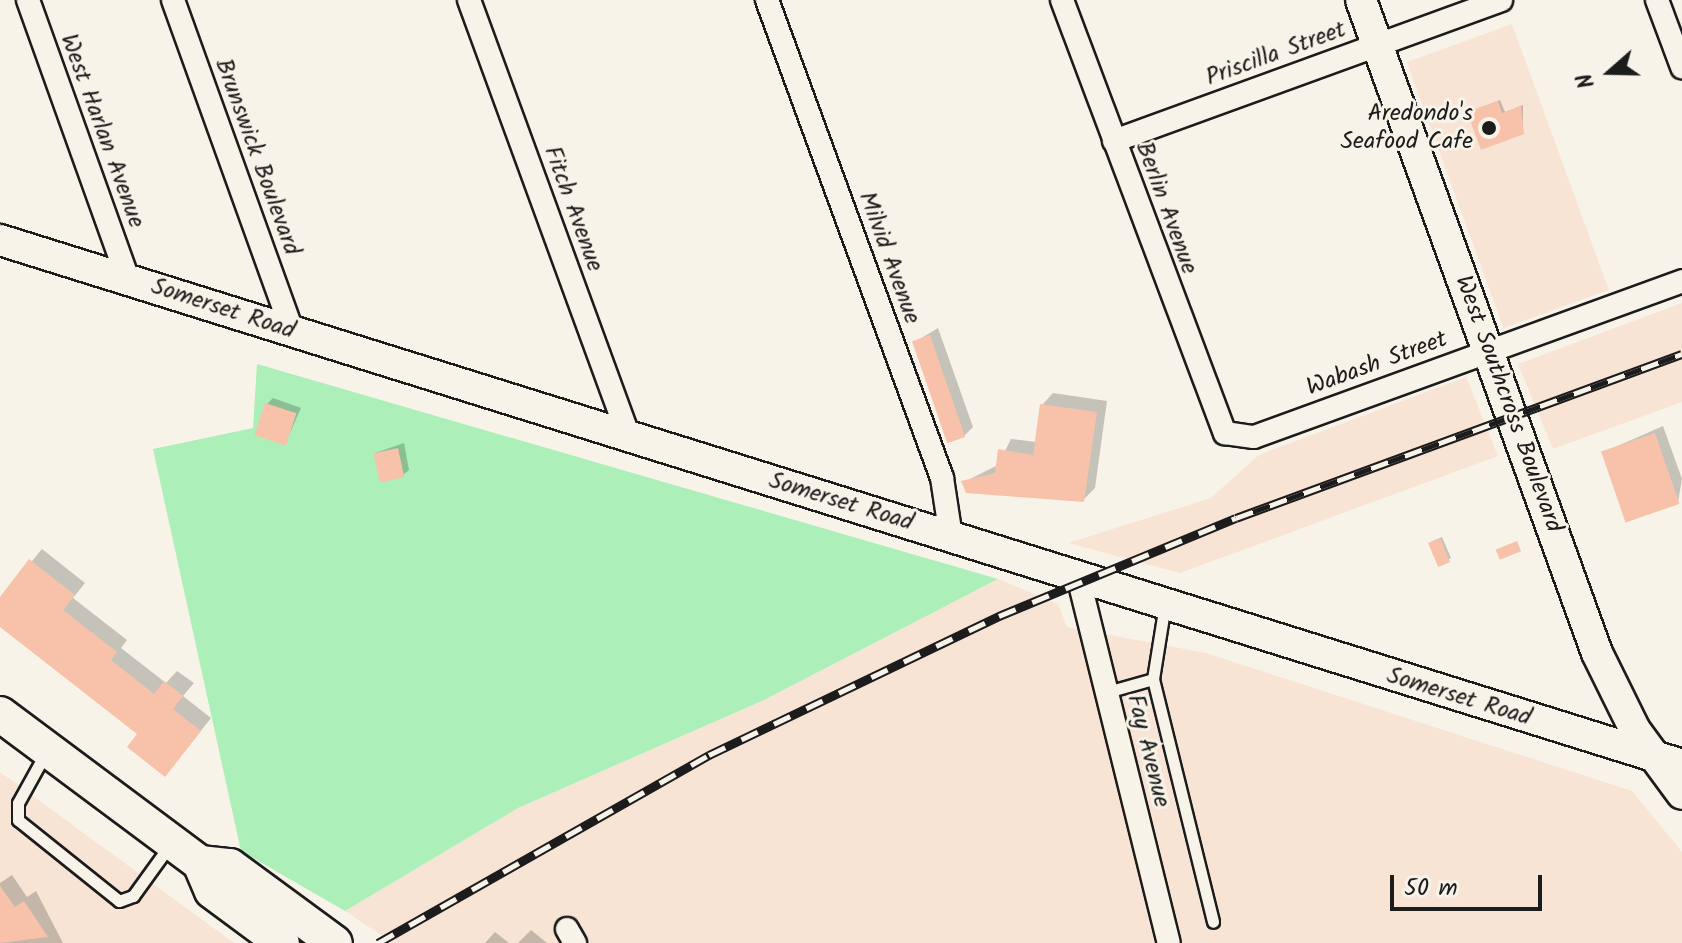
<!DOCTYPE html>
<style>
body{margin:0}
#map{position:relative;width:1682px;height:943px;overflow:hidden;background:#f7f3e8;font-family:Kalam,sans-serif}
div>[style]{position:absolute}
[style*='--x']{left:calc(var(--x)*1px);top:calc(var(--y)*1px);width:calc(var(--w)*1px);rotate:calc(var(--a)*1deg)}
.built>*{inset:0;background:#f7e4d5;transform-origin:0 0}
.green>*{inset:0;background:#acefb8}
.shadow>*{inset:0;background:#0003}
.building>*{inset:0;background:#f7c2a9;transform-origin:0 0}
.roads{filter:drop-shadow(2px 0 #1c1c1c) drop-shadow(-2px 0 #1c1c1c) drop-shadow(0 2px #1c1c1c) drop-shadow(0 -2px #1c1c1c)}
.service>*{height:11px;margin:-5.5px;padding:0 5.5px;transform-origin:5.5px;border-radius:5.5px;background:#f7f3e8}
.minor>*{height:22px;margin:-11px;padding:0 11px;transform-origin:11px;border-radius:11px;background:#f7f3e8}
.secondary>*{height:30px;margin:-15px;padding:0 15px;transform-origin:15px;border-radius:15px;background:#f7f3e8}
.primary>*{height:34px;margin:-17px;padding:0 17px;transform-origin:17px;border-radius:17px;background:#f7f3e8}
.rail>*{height:9px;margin-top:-4.5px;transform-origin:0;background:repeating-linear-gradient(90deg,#f7f3e8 0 18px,#1c1c1c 0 36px);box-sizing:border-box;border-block:2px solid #1c1c1c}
.dots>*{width:22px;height:22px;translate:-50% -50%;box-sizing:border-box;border:4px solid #f7f3e8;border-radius:50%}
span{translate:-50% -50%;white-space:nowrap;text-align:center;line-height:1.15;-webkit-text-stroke:6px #f7f3e8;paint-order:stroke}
.street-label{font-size:24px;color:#1c1c1c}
.poi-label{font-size:24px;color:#1c1c1c}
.right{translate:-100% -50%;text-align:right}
.north{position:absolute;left:1570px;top:32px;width:80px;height:80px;-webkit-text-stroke:6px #f7f3e8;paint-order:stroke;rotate:250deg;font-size:22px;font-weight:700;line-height:32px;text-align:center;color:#1c1c1c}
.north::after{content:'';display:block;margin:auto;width:28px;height:36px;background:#1c1c1c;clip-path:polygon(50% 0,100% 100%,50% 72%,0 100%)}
.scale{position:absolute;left:1390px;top:875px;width:152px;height:36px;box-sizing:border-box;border:4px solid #1c1c1c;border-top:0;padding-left:10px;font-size:24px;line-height:28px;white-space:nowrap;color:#1c1c1c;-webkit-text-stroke:6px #f7f3e8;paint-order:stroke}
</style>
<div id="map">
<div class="built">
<i style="left:1512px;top:24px;width:283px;height:112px;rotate:70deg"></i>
<i style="clip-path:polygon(1682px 303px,1682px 402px,1553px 449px,1518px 364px)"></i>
<i style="clip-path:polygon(1466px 377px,1498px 456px,1180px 573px,1068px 543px,1211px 498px,1259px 455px)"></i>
<i style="clip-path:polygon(998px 579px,1058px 604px,1067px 627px,1206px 653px,1632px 791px,1682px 852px,1682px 943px,393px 943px,345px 911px,518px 808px,764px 700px)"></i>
<i style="clip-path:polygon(0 772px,234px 943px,0 943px)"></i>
</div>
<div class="green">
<i style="clip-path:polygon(257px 364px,998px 579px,764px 700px,518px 808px,345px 911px,241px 851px,153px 449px,253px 428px)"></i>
</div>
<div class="shadow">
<i style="clip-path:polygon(1500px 100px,1505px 112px,1523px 105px,1523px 132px,1472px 111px)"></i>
<i style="clip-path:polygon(938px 328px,973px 427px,964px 436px,915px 342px)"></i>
<i style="clip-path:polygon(1053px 393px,1107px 401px,1095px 488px,1083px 500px,964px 482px,998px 465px,1011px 439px,1036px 442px,1042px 405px)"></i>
<i style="clip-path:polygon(273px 398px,301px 408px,285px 444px,267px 404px)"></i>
<i style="clip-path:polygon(1663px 426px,1682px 479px,1678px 502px,1604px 452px)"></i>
<i style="clip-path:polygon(404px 443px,409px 470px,403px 475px,375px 453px)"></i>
<i style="clip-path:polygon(1442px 537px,1451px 558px,1448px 560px,1433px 541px)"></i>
<i style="clip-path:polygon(42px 549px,85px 583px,73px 598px,127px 640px,121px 648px,166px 683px,177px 671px,194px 683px,183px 696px,211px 718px,176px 762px,0 624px,0 600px)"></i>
<i style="clip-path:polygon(12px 875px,27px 897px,36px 891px,63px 943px,0 943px,0 883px)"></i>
<i style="clip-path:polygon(531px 930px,547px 943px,518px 943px)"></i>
<i style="clip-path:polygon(495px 932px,509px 943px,485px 943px)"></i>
</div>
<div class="building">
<i style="clip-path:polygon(1498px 101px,1502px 113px,1521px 106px,1524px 134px,1481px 150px,1467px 112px)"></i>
<i style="left:930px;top:335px;width:108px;height:19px;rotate:71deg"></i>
<i style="left:265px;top:403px;width:33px;height:34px;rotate:18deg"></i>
<i style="clip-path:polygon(1040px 404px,1097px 412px,1084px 502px,966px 493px,961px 481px,995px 473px,998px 449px,1033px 455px)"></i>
<i style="left:1655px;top:433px;width:75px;height:57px;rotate:71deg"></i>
<i style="left:398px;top:448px;width:30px;height:25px;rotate:78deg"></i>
<i style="left:1440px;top:538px;width:26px;height:13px;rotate:67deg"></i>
<i style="left:1517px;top:541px;width:11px;height:23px;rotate:68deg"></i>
<i style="clip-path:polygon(29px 559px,75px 595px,63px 610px,117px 652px,111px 660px,154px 694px,164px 681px,183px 696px,173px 709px,201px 731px,165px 777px,127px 747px,137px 734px,0 627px,0 597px)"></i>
<i style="clip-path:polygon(0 886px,15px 907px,24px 901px,48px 937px,0 943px)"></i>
</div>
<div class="roads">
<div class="service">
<i style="--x:1165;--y:604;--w:76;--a:99.1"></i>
<i style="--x:1153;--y:679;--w:250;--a:76.1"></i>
<i style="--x:1107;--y:692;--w:48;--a:-15.8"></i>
<i style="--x:45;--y:754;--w:56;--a:118.9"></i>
<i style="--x:18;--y:803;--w:17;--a:90"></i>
<i style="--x:18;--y:820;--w:129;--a:38.7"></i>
<i style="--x:119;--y:901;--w:15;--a:-20"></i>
<i style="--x:133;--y:896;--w:62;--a:-54.2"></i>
</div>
<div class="minor">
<i style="--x:28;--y:0;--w:296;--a:70.3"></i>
<i style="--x:173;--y:0;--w:352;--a:70.2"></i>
<i style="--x:469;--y:0;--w:463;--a:69.9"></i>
<i style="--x:767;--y:0;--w:509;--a:69.89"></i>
<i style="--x:942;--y:478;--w:60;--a:81.3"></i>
<i style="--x:1062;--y:0;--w:463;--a:69.4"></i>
<i style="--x:1225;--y:433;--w:29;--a:8"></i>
<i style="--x:1254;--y:437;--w:456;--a:-20"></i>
<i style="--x:1657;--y:0;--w:72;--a:69.5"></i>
<i style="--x:1114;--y:141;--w:412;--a:-20"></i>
<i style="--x:1077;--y:572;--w:382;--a:76.1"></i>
<i style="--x:567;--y:929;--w:16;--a:60"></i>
</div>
<div class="secondary">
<i style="--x:1361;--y:0;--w:694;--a:70.13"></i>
<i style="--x:1597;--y:653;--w:86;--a:63.7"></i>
<i style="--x:1635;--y:730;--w:79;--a:53.7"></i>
<i style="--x:0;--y:240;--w:1762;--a:17.33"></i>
</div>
<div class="primary">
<i style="--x:0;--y:714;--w:249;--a:36.7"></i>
<i style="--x:200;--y:863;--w:30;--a:67"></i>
<i style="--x:212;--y:891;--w:87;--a:36.6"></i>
<i style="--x:200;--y:863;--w:30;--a:6"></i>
<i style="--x:230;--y:866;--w:130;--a:36.3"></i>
</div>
</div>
<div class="rail">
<i style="--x:378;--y:943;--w:381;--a:-29.6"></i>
<i style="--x:709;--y:755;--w:322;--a:-25.6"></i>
<i style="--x:999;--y:616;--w:256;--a:-22.5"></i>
<i style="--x:1236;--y:518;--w:475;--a:-20.2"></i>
</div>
<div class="dots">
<i style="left:1489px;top:128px;background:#1c1c1c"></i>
</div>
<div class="street-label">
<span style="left:1276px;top:54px;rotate:-20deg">Priscilla Street</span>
<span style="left:102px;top:131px;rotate:70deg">West Harlan Avenue</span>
<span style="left:257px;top:157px;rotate:70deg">Brunswick Boulevard</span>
<span style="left:1166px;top:208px;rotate:70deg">Berlin Avenue</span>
<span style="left:573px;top:209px;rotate:70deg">Fitch Avenue</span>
<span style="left:889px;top:258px;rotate:70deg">Milvid Avenue</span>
<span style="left:223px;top:309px;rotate:18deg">Somerset Road</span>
<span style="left:1377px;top:364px;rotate:-20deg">Wabash Street</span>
<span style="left:1508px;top:404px;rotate:70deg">West Southcross Boulevard</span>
<span style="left:841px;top:502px;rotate:17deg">Somerset Road</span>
<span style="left:1459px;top:697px;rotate:17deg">Somerset Road</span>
<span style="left:1148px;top:751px;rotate:76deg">Fay Avenue</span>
</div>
<div class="poi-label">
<span class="right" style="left:1473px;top:128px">Aredondo's<br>Seafood Cafe</span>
</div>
<div class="north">N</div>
<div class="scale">50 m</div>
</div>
